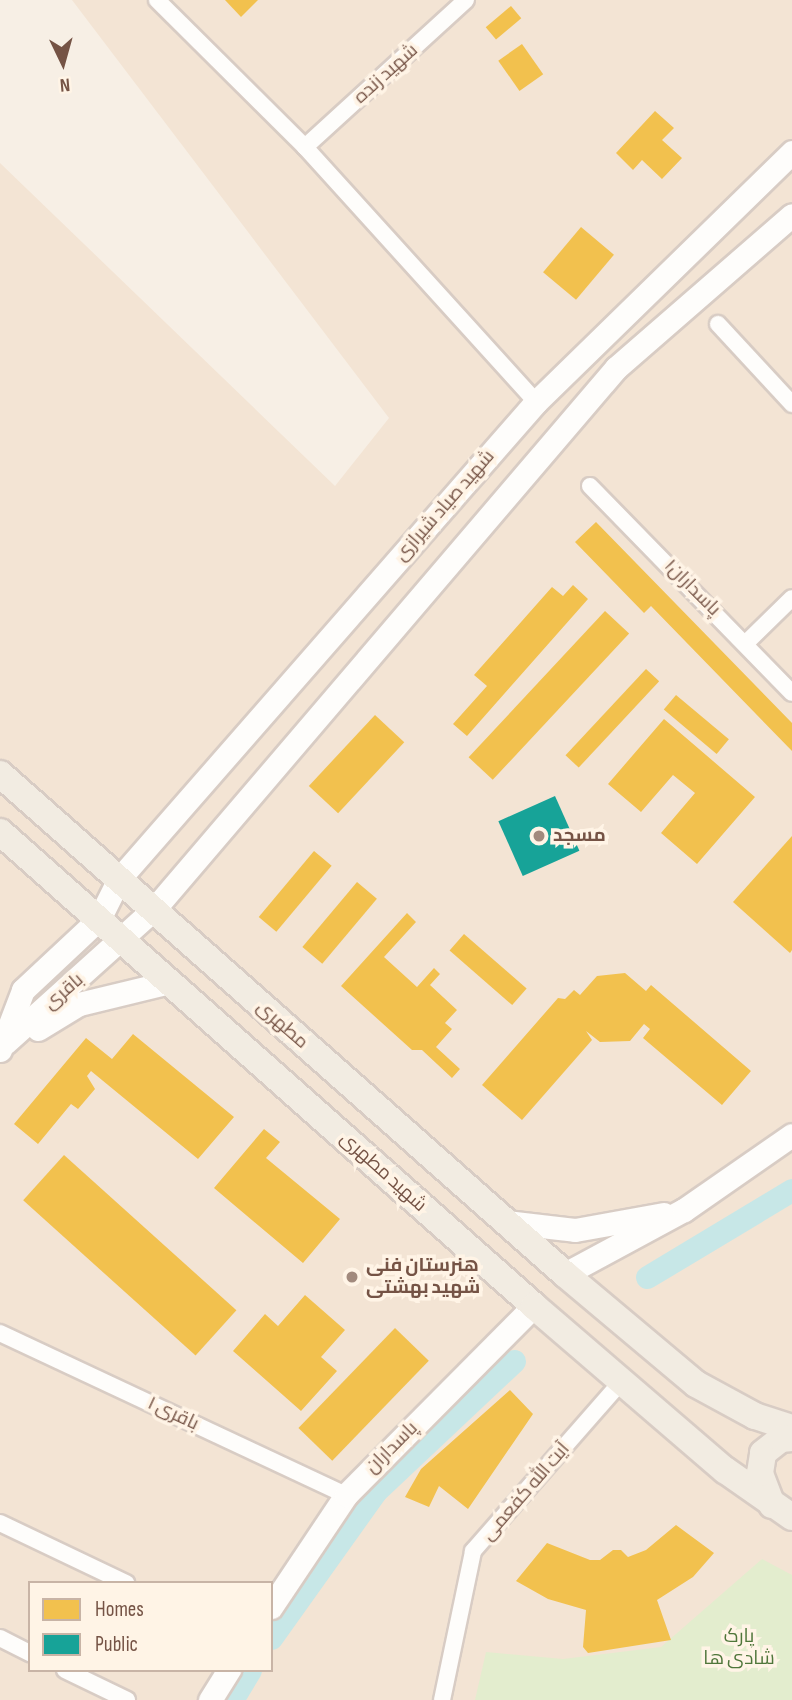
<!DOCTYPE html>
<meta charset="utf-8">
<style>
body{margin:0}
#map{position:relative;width:792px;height:1700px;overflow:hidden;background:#f7efe5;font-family:"Sofia Sans Condensed",Cairo,sans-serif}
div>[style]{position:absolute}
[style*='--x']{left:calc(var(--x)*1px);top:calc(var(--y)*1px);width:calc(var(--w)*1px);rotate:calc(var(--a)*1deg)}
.residential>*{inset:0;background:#f3e4d4}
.green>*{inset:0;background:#e3edce}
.homes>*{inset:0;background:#f2c14e;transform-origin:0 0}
.public>*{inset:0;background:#17a398;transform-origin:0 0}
.canal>*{height:23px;margin:-11.5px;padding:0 11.5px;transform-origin:11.5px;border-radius:11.5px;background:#c7e7e7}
.roads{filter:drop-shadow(2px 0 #d8ccc4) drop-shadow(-2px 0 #d8ccc4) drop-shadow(0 2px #d8ccc4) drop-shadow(0 -2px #d8ccc4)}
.street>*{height:16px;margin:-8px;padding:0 8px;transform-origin:8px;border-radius:8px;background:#fefdfb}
.secondary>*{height:23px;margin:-11.5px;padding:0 11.5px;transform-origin:11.5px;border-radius:11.5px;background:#fefdfb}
.primary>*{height:26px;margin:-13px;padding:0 13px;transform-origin:13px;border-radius:13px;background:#f2ece2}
.dots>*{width:19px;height:19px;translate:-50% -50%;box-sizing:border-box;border:4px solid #fff4e6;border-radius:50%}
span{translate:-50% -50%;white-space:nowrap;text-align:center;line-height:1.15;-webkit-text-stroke:7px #fff4e6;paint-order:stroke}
.street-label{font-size:19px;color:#755345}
.poi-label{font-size:19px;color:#755345;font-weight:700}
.left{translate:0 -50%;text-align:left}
.park-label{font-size:19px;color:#4f763a}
.legend{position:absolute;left:28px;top:1581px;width:245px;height:91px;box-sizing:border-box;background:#fff4e6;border:2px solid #c8b4a6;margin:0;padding:9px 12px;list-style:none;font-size:21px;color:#755345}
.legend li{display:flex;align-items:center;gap:14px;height:35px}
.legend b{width:35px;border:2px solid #c8b4a6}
.north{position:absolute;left:28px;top:28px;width:70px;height:70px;-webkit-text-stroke:5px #fff4e6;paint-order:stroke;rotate:175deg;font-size:19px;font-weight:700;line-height:28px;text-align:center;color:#755345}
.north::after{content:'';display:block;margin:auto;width:24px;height:32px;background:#755345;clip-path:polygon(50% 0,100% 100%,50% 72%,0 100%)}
</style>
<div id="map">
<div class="residential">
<i style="clip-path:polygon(evenodd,72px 0,792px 0,792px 1700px,0 1700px,0 163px,335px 486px,389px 418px,72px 0,30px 1583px,271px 1583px,271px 1670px,30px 1670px,30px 1583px)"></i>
</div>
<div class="green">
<i style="clip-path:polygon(762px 1559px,792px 1575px,792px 1700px,475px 1700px,486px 1652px,563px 1659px,661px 1647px)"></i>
</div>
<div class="homes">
<i style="clip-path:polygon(225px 0,258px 0,241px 17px)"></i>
<i style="left:511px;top:6px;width:16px;height:33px;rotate:50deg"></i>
<i style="left:522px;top:44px;width:37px;height:29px;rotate:55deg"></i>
<i style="clip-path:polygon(655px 111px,674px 128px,662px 140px,682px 158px,662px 179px,642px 160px,633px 170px,616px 153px)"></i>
<i style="left:581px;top:227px;width:43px;height:59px;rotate:40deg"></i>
<i style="clip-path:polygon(596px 522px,792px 723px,792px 751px,651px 606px,644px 613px,575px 542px)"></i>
<i style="clip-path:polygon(573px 585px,588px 599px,467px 736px,453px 724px,487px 686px,474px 675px,552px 587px,563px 596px)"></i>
<i style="left:605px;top:611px;width:33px;height:200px;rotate:43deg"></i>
<i style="left:646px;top:669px;width:18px;height:118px;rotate:43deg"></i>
<i style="left:676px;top:695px;width:69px;height:19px;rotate:40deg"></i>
<i style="left:375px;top:715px;width:40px;height:97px;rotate:43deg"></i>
<i style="clip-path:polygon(664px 719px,755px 797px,697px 864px,661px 833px,695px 793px,673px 775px,641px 812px,608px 784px)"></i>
<i style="clip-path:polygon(792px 836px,792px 950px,790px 953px,733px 902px)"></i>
<i style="left:314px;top:851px;width:23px;height:86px;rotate:40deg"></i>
<i style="left:357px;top:882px;width:26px;height:85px;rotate:40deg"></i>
<i style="clip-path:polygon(407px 913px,416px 922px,384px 957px,417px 987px,434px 968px,440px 974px,430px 985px,457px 1010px,445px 1023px,452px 1029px,436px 1047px,460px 1069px,452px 1078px,422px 1050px,412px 1050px,341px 986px)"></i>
<i style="left:464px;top:934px;width:83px;height:22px;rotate:41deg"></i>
<i style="clip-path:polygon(625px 973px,646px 991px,651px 985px,751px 1071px,722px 1105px,643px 1038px,650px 1029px,644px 1024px,630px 1041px,600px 1042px,586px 1031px,592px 1040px,522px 1120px,482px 1085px,558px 998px,565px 999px,574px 990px,580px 995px,597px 976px)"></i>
<i style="clip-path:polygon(133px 1034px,234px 1117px,198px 1159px,91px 1071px,87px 1076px,95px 1089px,78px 1109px,71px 1104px,38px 1144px,14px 1124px,86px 1038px,112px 1059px)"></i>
<i style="clip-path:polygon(264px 1129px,280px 1142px,266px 1158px,340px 1219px,303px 1263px,214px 1188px)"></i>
<i style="left:64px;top:1155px;width:232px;height:61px;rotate:42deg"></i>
<i style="clip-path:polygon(305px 1295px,345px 1330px,321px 1357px,337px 1371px,301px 1411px,233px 1351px,265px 1314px,278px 1326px)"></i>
<i style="left:395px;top:1328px;width:47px;height:139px;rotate:44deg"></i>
<i style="clip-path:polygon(510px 1390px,533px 1414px,468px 1509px,439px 1486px,429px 1507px,405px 1497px,421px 1469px)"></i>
<i style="clip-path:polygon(676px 1525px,714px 1553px,693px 1577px,657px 1600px,671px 1640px,588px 1653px,583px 1647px,586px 1610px,548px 1599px,516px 1581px,547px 1543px,590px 1560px,600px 1560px,613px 1550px,621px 1550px,628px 1557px,646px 1550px)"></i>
</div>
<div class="public">
<i style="left:555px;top:796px;width:60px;height:62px;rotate:66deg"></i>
</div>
<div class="canal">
<i style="--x:647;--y:1277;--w:169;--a:-31"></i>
<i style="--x:271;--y:1638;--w:179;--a:-54.5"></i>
<i style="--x:375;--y:1492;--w:191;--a:-43.3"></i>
<i style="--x:232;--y:1700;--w:35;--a:-59"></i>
</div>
<div class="roads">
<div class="street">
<i style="--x:157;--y:0;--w:209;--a:44.8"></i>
<i style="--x:305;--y:147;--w:344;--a:47.8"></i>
<i style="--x:305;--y:147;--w:218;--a:-42.4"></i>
<i style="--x:718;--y:324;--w:109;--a:47.2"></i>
<i style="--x:590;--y:486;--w:289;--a:45.7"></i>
<i style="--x:746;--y:643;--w:64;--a:-44.4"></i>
<i style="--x:0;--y:1333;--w:382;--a:25.1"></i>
<i style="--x:0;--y:1523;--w:140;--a:25.5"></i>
<i style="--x:0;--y:1638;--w:34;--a:27"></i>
<i style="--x:65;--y:1670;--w:69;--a:25.8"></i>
<i style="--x:442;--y:1700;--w:152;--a:-78.2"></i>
<i style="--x:473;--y:1551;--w:226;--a:-48.8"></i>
</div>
<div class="secondary">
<i style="--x:38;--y:1029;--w:48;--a:-31.4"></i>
<i style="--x:79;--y:1004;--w:94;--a:-13.6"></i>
<i style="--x:5;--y:1043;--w:202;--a:-42"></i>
<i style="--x:155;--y:908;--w:710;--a:-49.51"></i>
<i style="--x:616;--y:368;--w:233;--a:-41"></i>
<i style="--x:0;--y:1050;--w:64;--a:-69"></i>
<i style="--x:23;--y:990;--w:104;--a:-43.1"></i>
<i style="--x:99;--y:919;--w:45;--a:-63.4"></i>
<i style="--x:119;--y:879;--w:634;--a:-48.84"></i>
<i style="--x:536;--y:402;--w:358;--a:-44.3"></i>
<i style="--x:506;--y:1222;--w:69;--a:6.6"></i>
<i style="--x:575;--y:1230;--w:90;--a:-10.2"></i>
<i style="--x:565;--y:1274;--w:135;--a:-28.3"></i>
<i style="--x:684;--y:1210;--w:131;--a:-34.8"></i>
<i style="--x:271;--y:1607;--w:135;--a:-56.2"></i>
<i style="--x:346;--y:1495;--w:267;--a:-45.2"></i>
<i style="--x:210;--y:1700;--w:36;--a:-58"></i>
</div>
<div class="primary">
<i style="--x:0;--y:774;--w:754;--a:41.51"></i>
<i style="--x:565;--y:1274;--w:171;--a:40"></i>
<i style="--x:696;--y:1384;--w:67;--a:28.5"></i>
<i style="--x:755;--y:1416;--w:39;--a:18"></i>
<i style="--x:0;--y:832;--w:714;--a:41.59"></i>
<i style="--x:534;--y:1306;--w:252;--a:40.7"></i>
<i style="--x:725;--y:1470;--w:82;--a:35"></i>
<i style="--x:772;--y:1505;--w:34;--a:-111"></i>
<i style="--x:760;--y:1473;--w:20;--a:-81"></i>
<i style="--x:763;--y:1453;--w:23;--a:-38"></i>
<i style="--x:781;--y:1439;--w:11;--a:-5"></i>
</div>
</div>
<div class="dots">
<i style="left:539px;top:836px;background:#a28a7d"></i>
<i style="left:352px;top:1277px;background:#a28a7d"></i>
</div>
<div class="street-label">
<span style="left:386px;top:74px;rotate:-42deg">شهید زنده</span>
<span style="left:445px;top:506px;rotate:-49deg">شهید صیاد شیرازی</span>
<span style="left:692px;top:588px;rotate:45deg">پاسداران۱</span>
<span style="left:64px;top:992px;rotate:-41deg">باقری</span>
<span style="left:282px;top:1025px;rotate:41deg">مطهری</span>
<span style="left:383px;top:1172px;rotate:42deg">شهید مطهری</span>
<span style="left:173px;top:1414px;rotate:25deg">باقری ۱</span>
<span style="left:392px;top:1448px;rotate:-45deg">پاسداران</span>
<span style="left:526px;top:1492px;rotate:-49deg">آیت الله کفعمی</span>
</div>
<div class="poi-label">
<span class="left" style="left:553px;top:836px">مسجد</span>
<span class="left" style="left:366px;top:1277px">هنرستان فنی<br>شهید بهشتی</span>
</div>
<div class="park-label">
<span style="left:739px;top:1648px">پارک<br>شادی ها</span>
</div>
<ul class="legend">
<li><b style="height:19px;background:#f2c14e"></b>Homes</li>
<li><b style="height:19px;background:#17a398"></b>Public</li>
</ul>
<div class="north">N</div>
</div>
